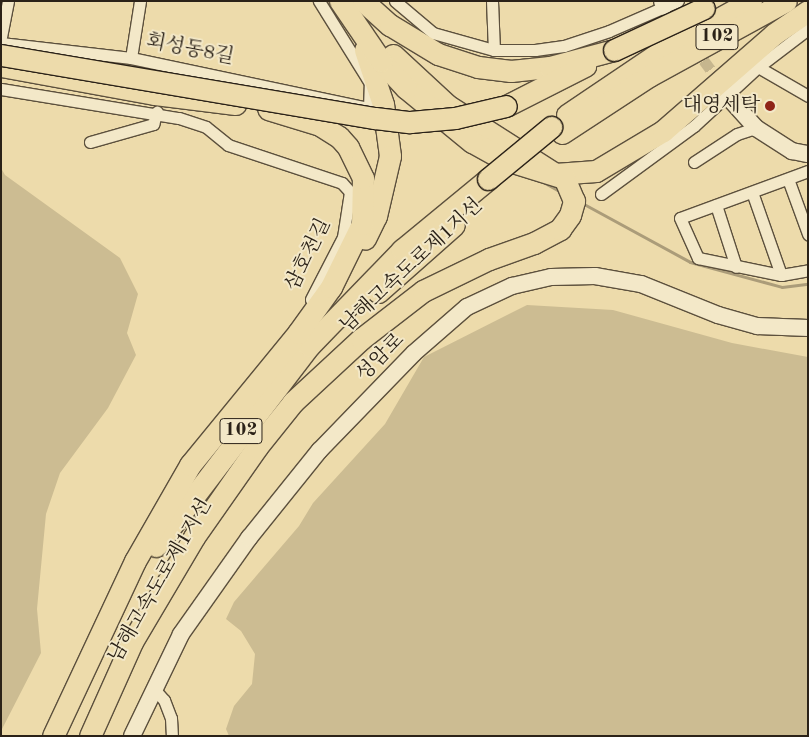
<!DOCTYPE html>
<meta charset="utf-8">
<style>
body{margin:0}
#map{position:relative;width:809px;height:737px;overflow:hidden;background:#eddbab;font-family:"Old Standard TT","Noto Serif KR",serif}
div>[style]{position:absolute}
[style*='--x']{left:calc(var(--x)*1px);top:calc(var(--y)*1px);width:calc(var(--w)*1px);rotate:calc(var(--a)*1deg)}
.green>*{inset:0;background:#ccbc92}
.stream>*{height:3px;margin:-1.5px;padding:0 1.5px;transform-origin:1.5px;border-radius:1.5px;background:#ab9c79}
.street-tunnel>*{height:11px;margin-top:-5.5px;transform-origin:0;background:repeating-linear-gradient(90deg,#c6b68e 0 11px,transparent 0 16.5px)}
.roads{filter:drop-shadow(1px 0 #5c503d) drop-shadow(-1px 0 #5c503d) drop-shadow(0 1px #5c503d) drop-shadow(0 -1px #5c503d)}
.street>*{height:11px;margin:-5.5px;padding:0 5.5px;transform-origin:5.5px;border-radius:5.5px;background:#f3e8c8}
.secondary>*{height:16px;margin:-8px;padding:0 8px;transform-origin:8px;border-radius:8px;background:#f3e8c8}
.highway>*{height:21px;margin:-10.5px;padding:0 10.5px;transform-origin:10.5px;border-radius:10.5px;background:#eddbab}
.bridges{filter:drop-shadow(1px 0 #2b2218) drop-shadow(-1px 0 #2b2218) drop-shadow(0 1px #2b2218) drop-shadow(0 -1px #2b2218)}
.highway-bridge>*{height:21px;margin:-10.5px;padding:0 10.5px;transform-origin:10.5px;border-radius:10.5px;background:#eddbab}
.dots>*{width:14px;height:14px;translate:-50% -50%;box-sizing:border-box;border:2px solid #f3e8c8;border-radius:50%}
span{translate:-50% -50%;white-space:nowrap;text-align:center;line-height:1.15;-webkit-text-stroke:4px #f3e8c8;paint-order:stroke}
.shield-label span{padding:1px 4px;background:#f3e8c8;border:1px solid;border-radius:4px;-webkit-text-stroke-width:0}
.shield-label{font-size:19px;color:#2b2218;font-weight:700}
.street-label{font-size:20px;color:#2b2218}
.poi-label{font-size:20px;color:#2b2218}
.right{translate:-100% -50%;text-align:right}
.frame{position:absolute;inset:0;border:2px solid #2b2218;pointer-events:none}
</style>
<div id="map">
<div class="green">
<i style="clip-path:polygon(1px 168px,5px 175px,120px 258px,138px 294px,127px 333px,136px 355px,108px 408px,60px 473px,46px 514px,37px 609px,41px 653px,1px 731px)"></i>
<i style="clip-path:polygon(527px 305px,613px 310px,732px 343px,808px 357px,808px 736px,229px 736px,226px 729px,234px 706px,252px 684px,255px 654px,241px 631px,226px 619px,234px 602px,299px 526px,313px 503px,385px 424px,424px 357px)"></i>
</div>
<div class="stream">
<i style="--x:543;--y:182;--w:21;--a:29"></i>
<i style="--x:582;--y:203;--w:123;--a:28.6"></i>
<i style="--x:690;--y:262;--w:95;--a:15.2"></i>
<i style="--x:782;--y:287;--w:26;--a:-7"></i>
</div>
<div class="street-tunnel">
<i style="--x:694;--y:47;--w:47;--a:53.6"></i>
</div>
<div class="roads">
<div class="street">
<i style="--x:395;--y:1;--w:50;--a:40.1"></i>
<i style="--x:433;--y:33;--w:63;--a:15.6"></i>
<i style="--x:494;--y:50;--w:41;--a:0"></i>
<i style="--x:535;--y:50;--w:29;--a:-8"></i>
<i style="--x:564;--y:46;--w:47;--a:-18.4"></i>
<i style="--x:609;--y:31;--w:75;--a:-23.5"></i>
<i style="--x:492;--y:1;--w:49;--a:87.7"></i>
<i style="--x:1;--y:37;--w:37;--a:-79"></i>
<i style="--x:1;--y:43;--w:131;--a:6.6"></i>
<i style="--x:131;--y:58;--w:243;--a:11.9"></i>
<i style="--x:369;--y:108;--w:25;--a:-88"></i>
<i style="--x:370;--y:83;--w:97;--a:-121.9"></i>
<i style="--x:131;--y:58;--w:58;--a:-81"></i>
<i style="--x:758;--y:67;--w:58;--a:30.1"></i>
<i style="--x:1;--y:89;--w:180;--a:9.3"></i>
<i style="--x:179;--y:118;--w:28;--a:18"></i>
<i style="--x:206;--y:127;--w:28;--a:39"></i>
<i style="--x:228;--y:145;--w:120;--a:18.4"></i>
<i style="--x:342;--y:183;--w:12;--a:48"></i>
<i style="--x:350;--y:192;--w:46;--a:98.8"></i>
<i style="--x:343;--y:237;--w:70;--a:117.3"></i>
<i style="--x:90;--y:142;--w:66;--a:-15.9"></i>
<i style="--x:153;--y:124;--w:13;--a:-72"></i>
<i style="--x:694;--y:162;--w:51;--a:-33.1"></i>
<i style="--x:737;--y:134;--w:20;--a:-18"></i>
<i style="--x:808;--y:171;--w:136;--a:159.8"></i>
<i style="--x:680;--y:218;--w:44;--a:65.8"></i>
<i style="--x:698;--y:258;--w:85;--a:11.6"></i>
<i style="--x:781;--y:275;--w:27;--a:-10"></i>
<i style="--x:788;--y:179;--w:59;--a:70"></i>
<i style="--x:752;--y:192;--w:88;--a:70.7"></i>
<i style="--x:601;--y:194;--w:115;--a:-36.2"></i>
<i style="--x:694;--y:126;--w:87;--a:-42.7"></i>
<i style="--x:758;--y:67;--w:63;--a:-37.2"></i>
<i style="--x:716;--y:205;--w:65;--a:72.1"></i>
<i style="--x:154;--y:689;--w:15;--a:48"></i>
<i style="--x:164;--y:700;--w:19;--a:69"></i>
<i style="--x:171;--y:718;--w:18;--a:87"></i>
</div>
<div class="secondary">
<i style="--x:662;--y:1;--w:6;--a:72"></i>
<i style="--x:728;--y:97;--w:42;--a:47.9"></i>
<i style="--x:756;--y:128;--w:43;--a:32.6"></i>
<i style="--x:792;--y:151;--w:16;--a:11"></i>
<i style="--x:132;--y:736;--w:113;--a:-64.3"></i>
<i style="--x:181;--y:634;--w:118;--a:-54.7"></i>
<i style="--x:249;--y:538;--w:112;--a:-51.2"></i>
<i style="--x:319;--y:451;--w:136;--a:-45.9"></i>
<i style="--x:414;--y:353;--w:70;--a:-41"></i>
<i style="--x:467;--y:307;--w:50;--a:-25"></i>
<i style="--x:512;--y:286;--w:40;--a:-13"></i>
<i style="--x:551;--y:277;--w:44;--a:-1.3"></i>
<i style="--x:595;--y:276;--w:47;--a:9.9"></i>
<i style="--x:641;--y:284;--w:83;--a:21.9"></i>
<i style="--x:718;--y:315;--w:41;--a:15.8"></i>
<i style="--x:757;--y:326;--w:51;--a:2.2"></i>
</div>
<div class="highway">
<i style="--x:363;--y:1;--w:36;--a:42"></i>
<i style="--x:390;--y:25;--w:56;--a:31.1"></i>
<i style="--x:438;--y:54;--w:42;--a:18"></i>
<i style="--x:478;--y:67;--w:33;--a:7"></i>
<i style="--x:511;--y:71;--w:39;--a:-6"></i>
<i style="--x:550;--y:67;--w:66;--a:-14.9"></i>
<i style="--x:365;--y:50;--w:57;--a:71.6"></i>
<i style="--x:383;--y:104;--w:52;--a:82.3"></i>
<i style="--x:390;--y:156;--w:62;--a:103.1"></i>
<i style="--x:376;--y:216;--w:25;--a:116"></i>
<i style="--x:393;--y:55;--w:74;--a:42.8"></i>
<i style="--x:447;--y:105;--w:128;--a:32.6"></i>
<i style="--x:555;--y:174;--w:41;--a:-4.2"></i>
<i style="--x:596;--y:171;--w:78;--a:-30.8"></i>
<i style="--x:663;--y:131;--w:147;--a:-41.1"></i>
<i style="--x:774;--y:34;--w:41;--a:-34.1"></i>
<i style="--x:1;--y:66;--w:157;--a:10.3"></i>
<i style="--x:155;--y:94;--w:81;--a:7.1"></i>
<i style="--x:506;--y:106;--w:89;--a:-26.9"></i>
<i style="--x:567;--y:115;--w:122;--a:-34"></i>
<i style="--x:668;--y:47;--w:95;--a:-29"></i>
<i style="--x:562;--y:133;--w:104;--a:-33.2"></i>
<i style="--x:649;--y:76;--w:156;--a:-28.7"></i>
<i style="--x:378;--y:292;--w:101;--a:-41.4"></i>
<i style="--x:156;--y:546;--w:252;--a:-52.6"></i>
<i style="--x:309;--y:346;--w:134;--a:-45.9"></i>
<i style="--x:402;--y:250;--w:112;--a:-39.5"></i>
<i style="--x:53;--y:736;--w:193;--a:-64.9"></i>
<i style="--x:135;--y:561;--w:111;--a:-60.2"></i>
<i style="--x:190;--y:465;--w:171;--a:-50.7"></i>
<i style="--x:298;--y:333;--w:57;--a:-54.3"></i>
<i style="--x:331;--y:287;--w:70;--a:-63.8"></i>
<i style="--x:362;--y:224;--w:46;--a:-88.8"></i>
<i style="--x:363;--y:178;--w:34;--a:-116"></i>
<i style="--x:348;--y:147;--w:13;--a:-132"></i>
<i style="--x:339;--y:137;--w:22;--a:-148"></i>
<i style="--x:320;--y:125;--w:54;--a:-162.9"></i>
<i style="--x:90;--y:736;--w:103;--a:-65.9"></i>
<i style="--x:132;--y:642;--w:122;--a:-59.4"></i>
<i style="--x:194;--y:537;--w:110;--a:-55"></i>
<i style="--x:257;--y:447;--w:58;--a:-51.3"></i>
<i style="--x:293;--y:402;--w:93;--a:-42.8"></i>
<i style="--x:361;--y:339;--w:78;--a:-37.7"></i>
<i style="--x:423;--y:291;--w:73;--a:-25.9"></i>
<i style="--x:489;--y:259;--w:48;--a:-19.6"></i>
<i style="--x:534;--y:243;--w:30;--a:-28"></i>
<i style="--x:560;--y:229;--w:17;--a:-54"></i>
<i style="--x:570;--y:215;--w:15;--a:-74"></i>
<i style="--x:574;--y:201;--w:25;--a:-113"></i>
<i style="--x:564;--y:178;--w:64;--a:-162.7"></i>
<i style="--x:503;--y:159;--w:35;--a:-151"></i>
<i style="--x:472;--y:142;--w:85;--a:-140.7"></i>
<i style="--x:406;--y:88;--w:37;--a:-133"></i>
<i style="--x:381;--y:61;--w:73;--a:-124.3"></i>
</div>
</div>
<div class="bridges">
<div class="highway-bridge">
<i style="--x:614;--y:50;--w:99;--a:-25"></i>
<i style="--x:1;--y:55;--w:379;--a:9.6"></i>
<i style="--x:375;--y:118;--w:35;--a:7"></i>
<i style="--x:410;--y:122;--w:45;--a:-5.1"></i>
<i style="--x:455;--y:118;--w:52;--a:-13.2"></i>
<i style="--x:488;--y:179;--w:82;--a:-39.5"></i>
</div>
</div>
<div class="dots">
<i style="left:770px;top:106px;background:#8f2418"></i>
</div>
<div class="shield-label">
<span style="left:717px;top:37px">102</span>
<span style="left:241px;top:431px">102</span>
</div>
<div class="street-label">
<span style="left:190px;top:50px;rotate:11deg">회성동8길</span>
<span style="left:309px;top:255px;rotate:-64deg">삼호천길</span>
<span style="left:412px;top:266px;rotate:-43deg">남해고속도로제1지선</span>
<span style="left:381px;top:358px;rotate:-45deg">성암로</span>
<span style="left:161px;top:581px;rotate:-60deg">남해고속도로제1지선</span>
</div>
<div class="poi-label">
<span class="right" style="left:760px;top:106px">대영세탁</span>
</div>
<div class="frame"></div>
</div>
